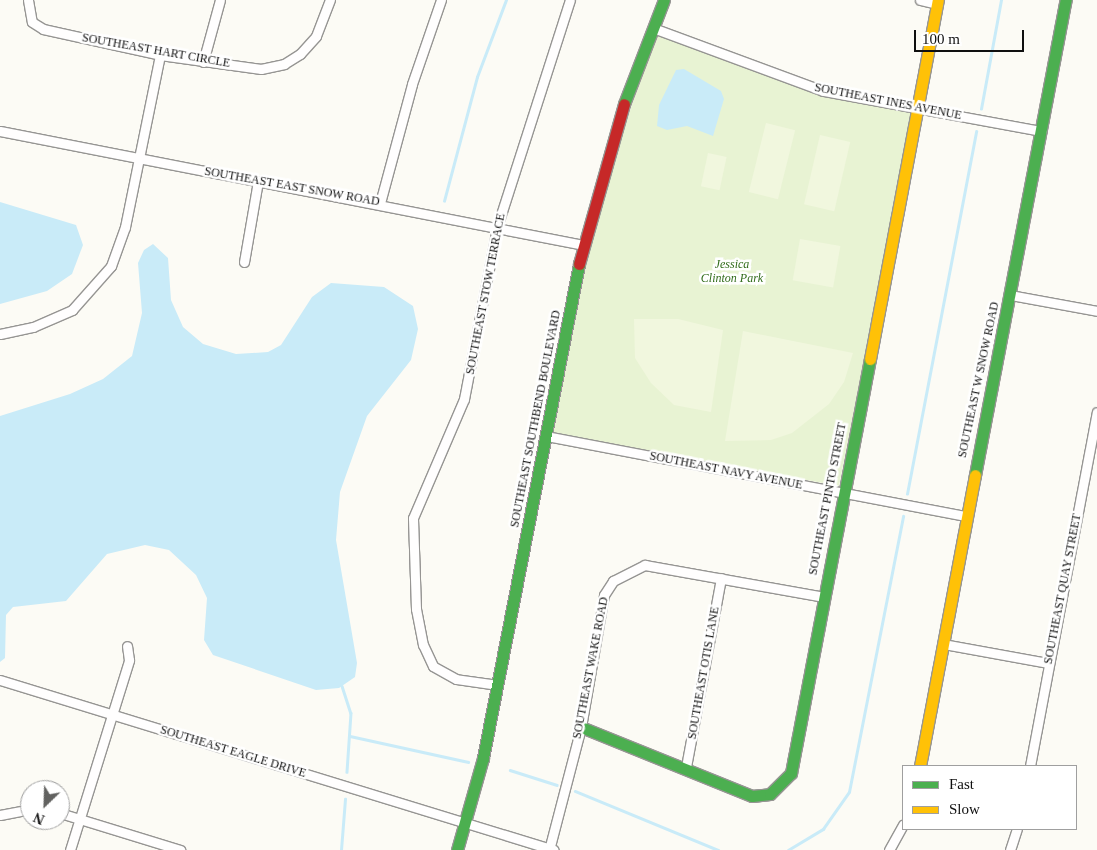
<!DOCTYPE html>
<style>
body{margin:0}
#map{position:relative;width:1097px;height:850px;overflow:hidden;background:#fcfbf5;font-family:"Times New Roman",serif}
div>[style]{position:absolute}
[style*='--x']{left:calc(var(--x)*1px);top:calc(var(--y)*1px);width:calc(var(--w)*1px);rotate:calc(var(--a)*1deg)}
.green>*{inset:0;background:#e8f3d3}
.pitch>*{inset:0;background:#f1f7de;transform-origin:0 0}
.water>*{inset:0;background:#c9ebf8}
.stream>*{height:2.5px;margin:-1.25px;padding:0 1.25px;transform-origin:1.25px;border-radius:1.25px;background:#c9ebf8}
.roads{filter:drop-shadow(1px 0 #969593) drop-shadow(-1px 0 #969593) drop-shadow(0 1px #969593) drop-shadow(0 -1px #969593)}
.street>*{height:9px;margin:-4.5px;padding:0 4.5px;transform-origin:4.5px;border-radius:4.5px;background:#fffefe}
.fast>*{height:11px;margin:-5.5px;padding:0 5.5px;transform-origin:5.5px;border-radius:5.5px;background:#4caf50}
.slow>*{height:11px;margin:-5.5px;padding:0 5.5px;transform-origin:5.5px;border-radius:5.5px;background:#ffc107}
.jam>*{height:11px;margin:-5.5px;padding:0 5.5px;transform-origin:5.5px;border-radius:5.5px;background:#c62828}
span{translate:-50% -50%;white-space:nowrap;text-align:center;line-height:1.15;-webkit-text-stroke:5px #fff;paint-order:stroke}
.street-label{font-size:12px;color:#0f0f0f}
.park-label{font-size:12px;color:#316c1b;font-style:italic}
.legend{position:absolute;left:902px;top:765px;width:175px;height:65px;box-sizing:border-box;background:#fff;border:1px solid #9f9f9f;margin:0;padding:6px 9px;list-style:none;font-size:15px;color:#0f0f0f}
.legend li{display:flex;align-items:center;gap:10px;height:25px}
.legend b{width:25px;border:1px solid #9f9f9f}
.north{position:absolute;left:20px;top:780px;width:50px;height:50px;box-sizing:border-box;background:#fff;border:1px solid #9f9f9f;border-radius:50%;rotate:204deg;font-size:14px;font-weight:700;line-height:20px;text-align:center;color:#0f0f0f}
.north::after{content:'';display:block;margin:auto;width:18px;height:22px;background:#626260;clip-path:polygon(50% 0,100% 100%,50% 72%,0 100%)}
.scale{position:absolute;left:914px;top:30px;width:110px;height:22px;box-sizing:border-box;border:2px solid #0f0f0f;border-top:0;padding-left:6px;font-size:15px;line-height:18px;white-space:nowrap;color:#0f0f0f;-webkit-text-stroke:4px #fff;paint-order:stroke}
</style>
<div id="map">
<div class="green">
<i style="clip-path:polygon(655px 33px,809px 90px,913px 111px,839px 486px,553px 433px,590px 235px)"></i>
</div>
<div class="pitch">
<i style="left:766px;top:123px;width:30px;height:71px;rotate:14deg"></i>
<i style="left:820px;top:135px;width:31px;height:71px;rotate:13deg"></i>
<i style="left:708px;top:153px;width:19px;height:34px;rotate:12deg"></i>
<i style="left:800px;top:239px;width:41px;height:42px;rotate:10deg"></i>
<i style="clip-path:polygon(634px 319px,678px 319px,723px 330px,711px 412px,674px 405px,651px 383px,635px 358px)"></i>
<i style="clip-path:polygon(743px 331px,853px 353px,844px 382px,829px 404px,792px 433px,771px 440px,725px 441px)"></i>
</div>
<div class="water">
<i style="clip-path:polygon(684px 69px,721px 91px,724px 99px,713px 136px,687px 126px,667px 130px,657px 126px,659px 105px,676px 70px)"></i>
<i style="clip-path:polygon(0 202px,76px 225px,83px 245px,72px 274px,47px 291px,0 304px)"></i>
<i style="clip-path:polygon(153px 244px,168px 258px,171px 300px,183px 327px,203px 344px,236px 354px,268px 352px,281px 345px,312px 297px,331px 283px,384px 287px,413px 306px,418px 329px,411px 360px,367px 416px,340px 492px,336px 540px,357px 663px,355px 677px,339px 688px,316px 690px,213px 655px,204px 640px,207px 598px,196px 575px,169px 550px,145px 545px,107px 554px,66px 601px,13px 607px,6px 615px,5px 658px,0 662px,0 416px,70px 394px,103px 379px,132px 356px,142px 313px,138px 263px,144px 250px)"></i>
</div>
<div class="stream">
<i style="--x:981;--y:109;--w:111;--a:-79.6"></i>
<i style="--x:444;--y:201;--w:128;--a:-75.1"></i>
<i style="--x:477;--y:77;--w:82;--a:-69.4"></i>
<i style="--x:907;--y:494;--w:369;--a:-79.2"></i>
<i style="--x:342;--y:686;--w:28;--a:72"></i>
<i style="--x:351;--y:713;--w:59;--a:93.9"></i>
<i style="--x:350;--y:736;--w:121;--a:12.4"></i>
<i style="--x:510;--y:770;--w:49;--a:17.7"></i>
<i style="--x:575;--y:791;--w:155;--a:22.4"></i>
<i style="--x:341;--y:850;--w:51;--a:-85.5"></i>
<i style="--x:788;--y:850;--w:41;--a:-31"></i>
<i style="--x:823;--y:829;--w:45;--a:-54.9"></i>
<i style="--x:849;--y:792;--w:281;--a:-78.9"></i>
</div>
<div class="roads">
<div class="street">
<i style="--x:28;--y:0;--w:22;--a:80"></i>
<i style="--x:32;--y:22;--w:13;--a:32"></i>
<i style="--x:43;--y:29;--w:120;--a:12.5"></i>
<i style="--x:160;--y:55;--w:102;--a:7.9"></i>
<i style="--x:261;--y:69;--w:24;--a:-12"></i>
<i style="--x:284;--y:64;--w:19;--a:-32"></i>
<i style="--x:300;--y:54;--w:24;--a:-48"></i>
<i style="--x:316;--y:36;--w:39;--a:-69"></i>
<i style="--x:920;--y:0;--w:18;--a:13"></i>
<i style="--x:653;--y:28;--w:181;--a:20.3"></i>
<i style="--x:823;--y:91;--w:222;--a:10.4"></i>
<i style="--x:203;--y:62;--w:64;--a:-74.7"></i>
<i style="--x:0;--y:131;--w:594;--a:11.06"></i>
<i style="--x:380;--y:203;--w:123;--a:-74.9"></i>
<i style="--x:412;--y:84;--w:89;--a:-71"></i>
<i style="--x:244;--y:262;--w:82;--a:-80.2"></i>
<i style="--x:1010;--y:295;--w:88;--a:10.4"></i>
<i style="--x:0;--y:334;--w:34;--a:-12"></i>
<i style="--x:33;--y:327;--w:43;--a:-23.6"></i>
<i style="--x:72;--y:310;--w:59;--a:-48.4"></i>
<i style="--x:111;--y:266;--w:41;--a:-70.3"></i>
<i style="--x:125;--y:227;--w:176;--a:-78.5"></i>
<i style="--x:546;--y:436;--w:427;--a:10.8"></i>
<i style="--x:943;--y:644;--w:107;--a:10.3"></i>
<i style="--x:0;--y:680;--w:579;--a:17.06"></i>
<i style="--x:498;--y:685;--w:42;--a:-171.9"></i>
<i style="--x:456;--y:679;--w:26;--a:-151"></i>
<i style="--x:433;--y:666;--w:23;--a:-115"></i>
<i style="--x:423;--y:645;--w:37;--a:-101"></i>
<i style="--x:416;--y:609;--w:91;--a:-91.9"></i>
<i style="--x:413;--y:518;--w:129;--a:-66.8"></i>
<i style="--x:464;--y:399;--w:175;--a:-79.1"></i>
<i style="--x:497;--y:227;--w:238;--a:-72.2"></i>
<i style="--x:1030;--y:766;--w:360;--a:-79.3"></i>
<i style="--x:686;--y:767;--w:192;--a:-79.5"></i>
<i style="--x:60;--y:813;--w:126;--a:17.1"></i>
<i style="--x:0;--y:815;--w:31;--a:-11"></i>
<i style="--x:70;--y:850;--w:199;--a:-72.7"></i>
<i style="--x:129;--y:660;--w:14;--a:-98"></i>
<i style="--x:549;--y:850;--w:127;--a:-75.4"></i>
<i style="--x:581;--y:727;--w:134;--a:-80.1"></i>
<i style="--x:604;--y:595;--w:17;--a:-57"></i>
<i style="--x:613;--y:581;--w:36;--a:-27"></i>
<i style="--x:645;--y:565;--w:182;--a:10.1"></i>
<i style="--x:889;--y:850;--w:29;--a:-61"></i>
<i style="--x:1010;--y:850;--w:22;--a:-72"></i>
</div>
<div class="fast">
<i style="--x:624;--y:104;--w:111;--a:-69"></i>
<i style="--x:975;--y:475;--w:484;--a:-79.2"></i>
<i style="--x:581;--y:727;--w:184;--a:22"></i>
<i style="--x:752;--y:796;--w:18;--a:-6"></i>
<i style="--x:770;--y:794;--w:30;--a:-45"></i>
<i style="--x:791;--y:773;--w:421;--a:-79.2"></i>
<i style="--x:457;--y:850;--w:96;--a:-74.2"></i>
<i style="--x:483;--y:758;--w:503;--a:-79"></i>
</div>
<div class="slow">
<i style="--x:870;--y:359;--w:365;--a:-79.3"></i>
<i style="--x:920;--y:766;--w:296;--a:-79.3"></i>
</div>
<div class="jam">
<i style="--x:579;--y:264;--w:166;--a:-74.3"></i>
</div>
</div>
<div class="street-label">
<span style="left:156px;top:51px;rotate:10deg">SOUTHEAST HART CIRCLE</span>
<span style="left:888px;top:102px;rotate:11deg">SOUTHEAST INES AVENUE</span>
<span style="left:292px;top:187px;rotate:10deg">SOUTHEAST EAST SNOW ROAD</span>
<span style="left:486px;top:294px;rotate:-79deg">SOUTHEAST STOW TERRACE</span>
<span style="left:979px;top:380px;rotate:-78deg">SOUTHEAST W SNOW ROAD</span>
<span style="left:536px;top:419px;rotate:-79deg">SOUTHEAST SOUTHBEND BOULEVARD</span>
<span style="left:726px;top:471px;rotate:11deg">SOUTHEAST NAVY AVENUE</span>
<span style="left:828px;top:499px;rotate:-79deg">SOUTHEAST PINTO STREET</span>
<span style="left:1063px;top:589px;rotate:-79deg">SOUTHEAST QUAY STREET</span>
<span style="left:591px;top:668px;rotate:-79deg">SOUTHEAST WAKE ROAD</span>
<span style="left:704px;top:673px;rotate:-80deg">SOUTHEAST OTIS LANE</span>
<span style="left:233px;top:752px;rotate:17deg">SOUTHEAST EAGLE DRIVE</span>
</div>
<div class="park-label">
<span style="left:732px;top:272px">Jessica<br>Clinton Park</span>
</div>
<ul class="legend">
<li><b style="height:6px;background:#4caf50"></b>Fast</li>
<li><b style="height:6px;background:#ffc107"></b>Slow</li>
</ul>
<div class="north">N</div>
<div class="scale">100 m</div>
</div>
